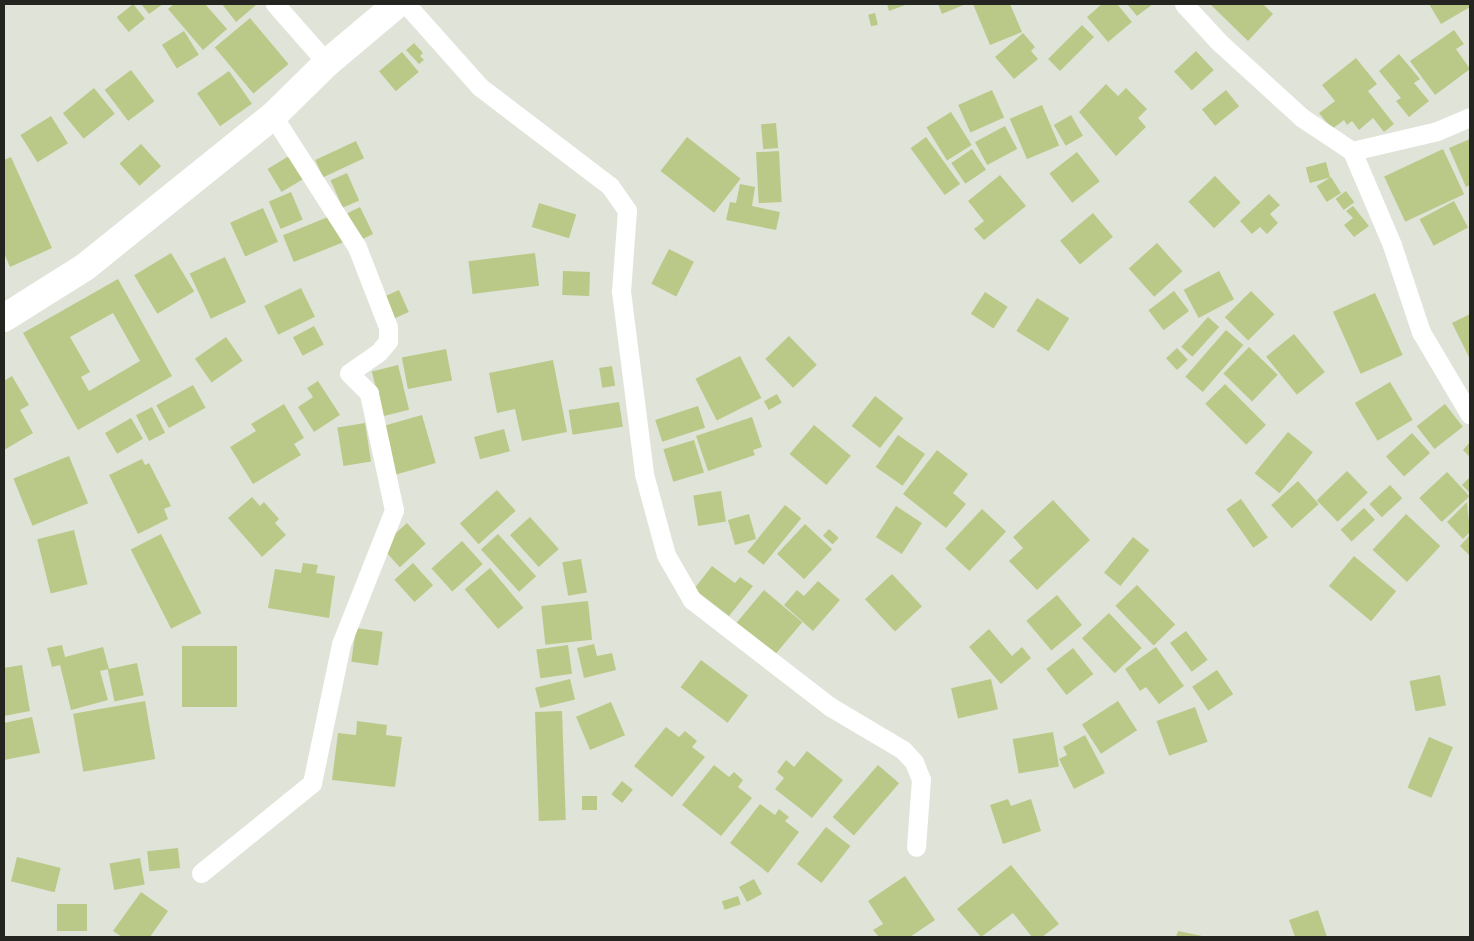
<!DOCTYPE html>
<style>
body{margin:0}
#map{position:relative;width:1474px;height:941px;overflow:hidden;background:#e0e3d8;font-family:"Source Sans 3",sans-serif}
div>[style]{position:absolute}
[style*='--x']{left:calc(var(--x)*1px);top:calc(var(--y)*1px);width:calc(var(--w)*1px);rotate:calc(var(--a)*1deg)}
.building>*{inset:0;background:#bac988;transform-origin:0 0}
.minor>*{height:19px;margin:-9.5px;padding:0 9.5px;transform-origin:9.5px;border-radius:9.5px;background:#fff}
.primary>*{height:28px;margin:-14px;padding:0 14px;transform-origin:14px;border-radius:14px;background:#fff}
span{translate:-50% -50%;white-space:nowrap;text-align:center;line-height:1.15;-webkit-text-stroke:4px #e0e3d8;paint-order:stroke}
.frame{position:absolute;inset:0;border:5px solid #242521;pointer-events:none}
</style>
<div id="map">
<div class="building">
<i style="left:133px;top:4px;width:19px;height:21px;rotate:51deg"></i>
<i style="clip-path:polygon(141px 4px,163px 4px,149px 14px)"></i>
<i style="clip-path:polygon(174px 4px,205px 4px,227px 29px,203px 50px,168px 9px)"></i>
<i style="clip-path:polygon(222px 4px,255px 4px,256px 5px,236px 22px)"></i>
<i style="clip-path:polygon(887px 4px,908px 4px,889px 11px)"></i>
<i style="clip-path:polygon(938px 4px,966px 4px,942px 14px)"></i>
<i style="clip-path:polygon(973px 4px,1010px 4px,1022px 32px,990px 45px)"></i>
<i style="clip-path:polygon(1102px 4px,1117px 4px,1132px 22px,1108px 42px,1087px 17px)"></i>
<i style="clip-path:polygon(1127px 4px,1153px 4px,1137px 16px)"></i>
<i style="clip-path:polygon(1210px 4px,1263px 4px,1273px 14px,1248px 41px)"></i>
<i style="clip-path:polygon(1429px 4px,1470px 4px,1470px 7px,1441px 24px)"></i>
<i style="left:875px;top:13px;width:12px;height:7px;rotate:76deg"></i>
<i style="left:250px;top:18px;width:60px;height:46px;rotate:50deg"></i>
<i style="left:1082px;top:25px;width:17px;height:48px;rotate:45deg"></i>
<i style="clip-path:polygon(1454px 30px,1464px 44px,1456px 49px,1470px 69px,1435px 95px,1410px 61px)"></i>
<i style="left:184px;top:31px;width:28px;height:26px;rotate:58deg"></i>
<i style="clip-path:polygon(1023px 33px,1035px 47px,1031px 51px,1038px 59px,1014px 79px,995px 57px)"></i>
<i style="clip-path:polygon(414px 43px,423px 53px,420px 56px,424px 60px,419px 64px,406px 50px)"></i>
<i style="left:1196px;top:51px;width:26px;height:30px;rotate:47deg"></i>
<i style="left:402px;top:52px;width:26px;height:30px;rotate:50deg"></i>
<i style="clip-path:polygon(1399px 54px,1420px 79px,1414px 83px,1429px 101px,1409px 117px,1396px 101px,1401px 98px,1379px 71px)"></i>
<i style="clip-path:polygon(1356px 58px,1377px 84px,1368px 91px,1394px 124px,1384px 132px,1373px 118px,1359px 130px,1352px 121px,1347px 125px,1344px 120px,1332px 129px,1319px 113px,1335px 101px,1322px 85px)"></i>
<i style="left:131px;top:70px;width:39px;height:33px;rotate:53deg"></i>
<i style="left:229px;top:71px;width:40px;height:39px;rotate:55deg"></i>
<i style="clip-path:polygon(1106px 84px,1118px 96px,1126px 88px,1147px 109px,1138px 118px,1146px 127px,1116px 156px,1079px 112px)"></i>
<i style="left:94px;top:88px;width:33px;height:40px;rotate:51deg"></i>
<i style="left:992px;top:90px;width:30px;height:37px;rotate:66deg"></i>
<i style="left:1226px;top:90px;width:21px;height:31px;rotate:51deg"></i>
<i style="left:1042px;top:105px;width:44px;height:35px;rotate:67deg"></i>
<i style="left:951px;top:112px;width:39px;height:29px;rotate:58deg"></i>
<i style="left:1071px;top:115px;width:24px;height:20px;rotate:60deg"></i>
<i style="left:51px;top:116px;width:32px;height:36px;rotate:58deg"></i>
<i style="left:776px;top:123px;width:25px;height:15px;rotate:85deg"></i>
<i style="left:1005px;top:126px;width:26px;height:34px;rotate:62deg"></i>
<i style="left:687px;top:137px;width:68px;height:43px;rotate:38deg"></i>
<i style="left:926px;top:137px;width:58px;height:19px;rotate:54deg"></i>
<i style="clip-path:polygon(1470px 139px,1470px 185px,1466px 187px,1449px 148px)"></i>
<i style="left:356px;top:141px;width:19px;height:45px;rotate:65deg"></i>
<i style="left:141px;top:144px;width:30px;height:29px;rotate:48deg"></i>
<i style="left:972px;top:149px;width:25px;height:25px;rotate:56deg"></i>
<i style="left:1443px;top:149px;width:50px;height:65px;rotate:65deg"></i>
<i style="left:779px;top:151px;width:51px;height:23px;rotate:87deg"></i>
<i style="left:1077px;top:152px;width:37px;height:35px;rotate:52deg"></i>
<i style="left:289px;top:156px;width:27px;height:25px;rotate:59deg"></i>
<i style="clip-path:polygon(11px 157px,52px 248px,10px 267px,4px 253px,4px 160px)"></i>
<i style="left:1326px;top:162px;width:16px;height:21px;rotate:75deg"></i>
<i style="left:347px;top:173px;width:30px;height:18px;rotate:66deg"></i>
<i style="clip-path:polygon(1000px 175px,1026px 206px,984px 240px,974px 229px,984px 221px,968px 201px)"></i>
<i style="left:1215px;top:176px;width:37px;height:37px;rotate:46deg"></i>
<i style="left:1331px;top:177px;width:19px;height:17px;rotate:58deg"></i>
<i style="clip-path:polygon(740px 184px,755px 187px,752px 206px,780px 212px,776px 230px,726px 220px,730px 202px,736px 203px)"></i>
<i style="left:1346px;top:191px;width:14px;height:13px;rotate:54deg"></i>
<i style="left:291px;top:192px;width:30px;height:24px;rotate:67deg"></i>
<i style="clip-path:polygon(1269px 194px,1280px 205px,1270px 214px,1278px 223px,1267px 234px,1260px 227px,1252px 234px,1240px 221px)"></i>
<i style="left:1454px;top:201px;width:30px;height:39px;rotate:62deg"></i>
<i style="left:539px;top:203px;width:39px;height:25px;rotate:17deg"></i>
<i style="clip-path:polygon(1353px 206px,1369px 226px,1354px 237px,1344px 225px,1353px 218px,1346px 211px)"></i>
<i style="left:360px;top:207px;width:30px;height:14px;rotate:64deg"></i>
<i style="left:263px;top:208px;width:37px;height:36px;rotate:66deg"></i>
<i style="left:1093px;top:213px;width:31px;height:43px;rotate:50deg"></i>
<i style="left:333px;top:215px;width:29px;height:54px;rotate:68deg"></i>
<i style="left:1157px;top:243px;width:38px;height:38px;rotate:48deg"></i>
<i style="left:669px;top:249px;width:28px;height:39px;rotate:27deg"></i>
<i style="left:171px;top:253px;width:45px;height:43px;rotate:59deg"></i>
<i style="left:535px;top:253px;width:33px;height:67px;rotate:83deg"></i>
<i style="left:225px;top:257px;width:50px;height:39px;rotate:65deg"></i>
<i style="left:563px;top:271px;width:27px;height:24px;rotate:2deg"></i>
<i style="left:1219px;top:271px;width:32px;height:40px;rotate:62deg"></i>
<i style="clip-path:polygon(evenodd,118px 279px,172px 376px,78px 430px,23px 333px,118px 279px,113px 313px,140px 361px,89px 391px,81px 377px,90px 372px,70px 337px,113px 313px)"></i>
<i style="left:301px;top:288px;width:32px;height:41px;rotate:64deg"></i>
<i style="left:399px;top:290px;width:24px;height:19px;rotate:66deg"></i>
<i style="left:1174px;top:291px;width:25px;height:32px;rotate:53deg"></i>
<i style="left:1251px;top:291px;width:33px;height:37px;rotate:45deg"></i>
<i style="left:985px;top:292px;width:27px;height:26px;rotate:33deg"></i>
<i style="left:1375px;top:293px;width:68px;height:46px;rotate:66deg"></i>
<i style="left:1037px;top:298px;width:38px;height:39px;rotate:32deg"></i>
<i style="clip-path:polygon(1470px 314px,1470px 359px,1452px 323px)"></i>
<i style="left:1208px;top:317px;width:15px;height:40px;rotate:42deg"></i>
<i style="left:314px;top:326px;width:21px;height:24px;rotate:62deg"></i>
<i style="left:1226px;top:330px;width:23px;height:62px;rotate:41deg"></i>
<i style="left:1294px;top:334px;width:49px;height:36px;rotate:51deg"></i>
<i style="left:789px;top:336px;width:40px;height:33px;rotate:46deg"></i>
<i style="left:226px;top:337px;width:29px;height:38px;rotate:55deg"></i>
<i style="left:1249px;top:347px;width:40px;height:37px;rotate:44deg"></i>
<i style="left:1177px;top:348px;width:16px;height:15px;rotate:47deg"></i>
<i style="left:446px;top:349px;width:32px;height:45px;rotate:79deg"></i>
<i style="left:740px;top:356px;width:47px;height:50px;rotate:63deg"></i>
<i style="clip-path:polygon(553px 360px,567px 432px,522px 441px,515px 409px,497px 413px,489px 373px)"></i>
<i style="left:398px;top:365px;width:46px;height:27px;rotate:76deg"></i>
<i style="left:612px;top:366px;width:20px;height:13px;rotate:81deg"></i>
<i style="clip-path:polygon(12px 376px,29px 405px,20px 410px,33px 433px,4px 450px,4px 381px)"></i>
<i style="clip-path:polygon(318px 381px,340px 415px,314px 432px,298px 407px,313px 397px,307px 388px)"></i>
<i style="left:1390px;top:382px;width:44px;height:41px;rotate:59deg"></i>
<i style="left:1225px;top:384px;width:58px;height:28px;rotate:45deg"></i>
<i style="left:193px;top:385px;width:26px;height:42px;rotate:61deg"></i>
<i style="left:777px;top:394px;width:10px;height:15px;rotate:61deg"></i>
<i style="left:875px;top:396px;width:36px;height:38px;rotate:38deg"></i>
<i style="left:619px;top:402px;width:25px;height:51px;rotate:81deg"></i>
<i style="clip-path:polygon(284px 404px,304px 438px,294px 444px,301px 455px,253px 484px,230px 447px,256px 431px,251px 424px)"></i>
<i style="left:1445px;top:404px;width:29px;height:36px;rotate:52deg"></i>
<i style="left:698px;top:406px;width:23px;height:45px;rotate:72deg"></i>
<i style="left:152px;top:407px;width:29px;height:18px;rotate:63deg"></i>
<i style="left:422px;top:415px;width:50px;height:43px;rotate:74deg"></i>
<i style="clip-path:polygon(752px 417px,762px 447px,753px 450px,755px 455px,708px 471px,696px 436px)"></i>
<i style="left:131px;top:418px;width:24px;height:30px;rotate:60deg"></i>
<i style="left:365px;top:423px;width:39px;height:28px;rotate:81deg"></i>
<i style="left:814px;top:425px;width:48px;height:38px;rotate:40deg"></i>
<i style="left:504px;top:429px;width:23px;height:31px;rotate:75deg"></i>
<i style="left:1288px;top:432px;width:32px;height:53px;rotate:39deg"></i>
<i style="left:1412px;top:433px;width:27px;height:35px;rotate:48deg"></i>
<i style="left:898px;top:435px;width:33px;height:39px;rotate:35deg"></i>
<i style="left:694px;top:440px;width:34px;height:32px;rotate:73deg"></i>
<i style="clip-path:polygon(1470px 442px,1470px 457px,1463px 450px)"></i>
<i style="clip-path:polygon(937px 450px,968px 474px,953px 493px,966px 504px,946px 528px,903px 494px)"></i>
<i style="left:69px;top:456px;width:51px;height:60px;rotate:68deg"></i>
<i style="clip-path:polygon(142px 459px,145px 465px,149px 463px,171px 506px,164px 509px,168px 519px,138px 534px,109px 475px)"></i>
<i style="left:1347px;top:471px;width:30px;height:42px;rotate:46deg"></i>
<i style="left:1447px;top:472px;width:33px;height:38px;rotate:47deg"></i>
<i style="clip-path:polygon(1470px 477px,1470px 493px,1462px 485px)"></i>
<i style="left:1298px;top:481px;width:31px;height:36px;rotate:48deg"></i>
<i style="left:1390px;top:485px;width:18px;height:28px;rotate:47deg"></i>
<i style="left:497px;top:490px;width:28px;height:50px;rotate:48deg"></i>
<i style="left:721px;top:491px;width:31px;height:28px;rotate:81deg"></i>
<i style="clip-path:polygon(252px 497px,260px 506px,264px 502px,279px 519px,275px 523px,286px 535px,262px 557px,228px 518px)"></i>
<i style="left:1241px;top:499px;width:47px;height:18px;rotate:55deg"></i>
<i style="clip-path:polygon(1053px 500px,1090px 540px,1037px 590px,1009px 561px,1023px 548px,1013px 537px)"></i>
<i style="clip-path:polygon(1467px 502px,1470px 532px,1463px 539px,1447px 522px)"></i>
<i style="left:785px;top:505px;width:21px;height:60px;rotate:39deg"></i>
<i style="left:896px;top:506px;width:31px;height:37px;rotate:33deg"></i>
<i style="left:1364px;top:508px;width:16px;height:32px;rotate:47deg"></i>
<i style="left:982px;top:509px;width:33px;height:54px;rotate:43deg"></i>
<i style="left:749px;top:514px;width:26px;height:22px;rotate:74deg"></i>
<i style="left:1406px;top:514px;width:47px;height:49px;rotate:43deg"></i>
<i style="left:530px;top:517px;width:43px;height:27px;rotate:48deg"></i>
<i style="left:407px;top:523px;width:28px;height:35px;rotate:48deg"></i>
<i style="left:805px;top:524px;width:37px;height:41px;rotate:43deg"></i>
<i style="left:829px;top:529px;width:13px;height:9px;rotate:42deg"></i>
<i style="left:74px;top:530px;width:56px;height:38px;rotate:76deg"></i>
<i style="left:161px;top:534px;width:89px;height:34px;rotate:63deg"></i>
<i style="left:498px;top:534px;width:57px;height:23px;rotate:48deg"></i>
<i style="clip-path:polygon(1470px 535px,1470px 556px,1460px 546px)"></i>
<i style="left:1133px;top:537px;width:21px;height:46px;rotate:39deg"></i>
<i style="left:462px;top:541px;width:31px;height:41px;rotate:48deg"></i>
<i style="left:1354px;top:556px;width:55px;height:39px;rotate:40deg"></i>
<i style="left:581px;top:559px;width:34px;height:19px;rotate:80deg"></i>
<i style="clip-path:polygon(303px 563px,318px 565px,316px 573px,335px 576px,329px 618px,268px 608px,275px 569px,301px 573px)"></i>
<i style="left:413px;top:563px;width:30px;height:25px;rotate:48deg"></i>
<i style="clip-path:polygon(712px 566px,735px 583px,740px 577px,753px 586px,729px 616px,694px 589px)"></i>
<i style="left:490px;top:568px;width:52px;height:33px;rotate:50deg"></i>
<i style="left:892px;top:574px;width:44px;height:37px;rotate:47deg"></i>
<i style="clip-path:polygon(818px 581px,840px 600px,813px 631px,784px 605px,797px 590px,804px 596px)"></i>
<i style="left:1137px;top:585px;width:55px;height:30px;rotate:46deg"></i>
<i style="left:764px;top:590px;width:50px;height:45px;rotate:40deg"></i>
<i style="left:1057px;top:595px;width:39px;height:40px;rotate:50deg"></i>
<i style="left:588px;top:601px;width:39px;height:47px;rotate:84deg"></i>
<i style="left:1109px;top:613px;width:48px;height:37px;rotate:47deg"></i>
<i style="left:356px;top:628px;width:27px;height:34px;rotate:8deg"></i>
<i style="clip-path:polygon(989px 629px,1012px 656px,1022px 647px,1031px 658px,1001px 684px,969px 647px)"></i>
<i style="left:1186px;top:631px;width:36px;height:20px;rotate:53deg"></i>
<i style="clip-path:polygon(594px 644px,597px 656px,612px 653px,616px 670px,584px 678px,577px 648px)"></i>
<i style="clip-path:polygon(62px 645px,65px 657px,103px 647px,109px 669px,100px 671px,108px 700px,71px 710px,60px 665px,52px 667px,47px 648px)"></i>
<i style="left:568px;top:645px;width:29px;height:32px;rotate:82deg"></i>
<i style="left:182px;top:646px;width:55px;height:61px"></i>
<i style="clip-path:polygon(1156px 647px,1184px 686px,1159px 704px,1146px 687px,1140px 691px,1125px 669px)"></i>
<i style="left:1073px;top:648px;width:33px;height:34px;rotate:52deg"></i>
<i style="left:701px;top:660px;width:59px;height:34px;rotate:37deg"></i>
<i style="left:137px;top:663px;width:33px;height:30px;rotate:78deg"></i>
<i style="clip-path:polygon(22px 665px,30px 711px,4px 716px,4px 668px)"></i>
<i style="left:1217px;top:670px;width:29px;height:30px;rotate:56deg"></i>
<i style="left:1440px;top:675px;width:31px;height:31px;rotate:79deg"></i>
<i style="left:570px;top:679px;width:21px;height:36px;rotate:76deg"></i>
<i style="left:991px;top:679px;width:31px;height:41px;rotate:77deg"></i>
<i style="left:145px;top:701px;width:59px;height:73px;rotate:80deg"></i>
<i style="left:1118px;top:701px;width:35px;height:43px;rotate:57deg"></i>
<i style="left:611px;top:702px;width:36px;height:38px;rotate:67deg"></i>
<i style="left:1195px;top:707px;width:37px;height:41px;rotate:70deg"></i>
<i style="left:562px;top:711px;width:109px;height:27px;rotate:88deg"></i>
<i style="clip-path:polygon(32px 717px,40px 753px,4px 760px,4px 723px)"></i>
<i style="clip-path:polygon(357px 721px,387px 725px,386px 735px,402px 737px,395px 787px,332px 780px,338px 733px,356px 735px)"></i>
<i style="clip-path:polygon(666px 727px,679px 737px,685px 731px,697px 741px,692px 747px,705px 757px,672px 797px,634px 766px)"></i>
<i style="left:1053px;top:732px;width:35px;height:41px;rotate:80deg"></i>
<i style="clip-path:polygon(1085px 735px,1105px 773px,1074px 789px,1059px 759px,1067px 755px,1063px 747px)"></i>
<i style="left:1429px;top:737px;width:26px;height:55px;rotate:23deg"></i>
<i style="clip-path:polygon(807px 751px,843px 780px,812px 818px,775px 789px,784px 778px,777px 772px,786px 760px,794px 767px)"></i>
<i style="clip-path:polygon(714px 765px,729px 777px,734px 772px,743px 780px,738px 787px,752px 798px,721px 836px,682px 805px)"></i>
<i style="left:878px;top:765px;width:28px;height:69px;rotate:41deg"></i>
<i style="left:622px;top:781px;width:14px;height:17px;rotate:39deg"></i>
<i style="left:582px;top:796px;width:15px;height:14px"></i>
<i style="clip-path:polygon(1008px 799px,1011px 806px,1031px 799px,1041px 831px,1003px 844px,990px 805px)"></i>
<i style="clip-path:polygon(760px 804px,775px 815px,779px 809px,789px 817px,785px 821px,799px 832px,768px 873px,730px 843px)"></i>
<i style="left:826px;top:827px;width:31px;height:47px;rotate:38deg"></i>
<i style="left:178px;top:848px;width:20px;height:31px;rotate:84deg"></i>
<i style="left:17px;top:857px;width:45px;height:25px;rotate:14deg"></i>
<i style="left:140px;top:858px;width:27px;height:31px;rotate:80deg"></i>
<i style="clip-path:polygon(1011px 865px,1059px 924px,1042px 937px,1032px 937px,1013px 913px,981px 937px,957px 909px)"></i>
<i style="clip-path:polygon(905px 876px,935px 920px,910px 937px,879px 937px,873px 930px,883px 924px,868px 901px)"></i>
<i style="left:754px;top:879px;width:17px;height:17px;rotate:62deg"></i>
<i style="clip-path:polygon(141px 892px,168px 911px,150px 937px,122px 937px,113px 931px)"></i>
<i style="left:738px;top:896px;width:9px;height:17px;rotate:72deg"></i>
<i style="left:57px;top:904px;width:30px;height:27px"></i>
<i style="clip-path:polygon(1318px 910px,1327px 937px,1295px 937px,1289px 920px)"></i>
<i style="clip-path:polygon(1178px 931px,1202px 936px,1201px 937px,1176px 937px)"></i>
</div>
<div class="minor">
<i style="--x:275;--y:4;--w:79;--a:48.6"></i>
<i style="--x:406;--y:4;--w:111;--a:48.3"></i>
<i style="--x:480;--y:87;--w:163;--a:37.3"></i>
<i style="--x:610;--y:186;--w:29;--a:55"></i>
<i style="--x:627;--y:210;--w:81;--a:94.2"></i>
<i style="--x:621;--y:291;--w:184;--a:82.8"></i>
<i style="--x:644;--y:474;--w:84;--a:74.8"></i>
<i style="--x:666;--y:555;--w:52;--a:60"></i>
<i style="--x:692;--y:600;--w:173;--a:37.7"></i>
<i style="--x:829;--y:706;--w:86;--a:30.7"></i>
<i style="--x:903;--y:750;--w:16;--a:47"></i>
<i style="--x:914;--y:762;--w:18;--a:68"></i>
<i style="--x:921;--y:779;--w:68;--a:94.2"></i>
<i style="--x:1184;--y:4;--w:52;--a:47.4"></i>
<i style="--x:1219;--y:42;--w:111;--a:42.4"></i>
<i style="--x:1301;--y:117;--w:61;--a:33.7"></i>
<i style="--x:1352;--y:151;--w:102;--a:66.9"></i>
<i style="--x:1392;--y:245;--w:92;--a:71.6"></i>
<i style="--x:1421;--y:332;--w:96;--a:59.4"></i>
<i style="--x:1352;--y:151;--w:87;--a:-13.2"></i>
<i style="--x:1437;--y:131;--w:36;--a:-23"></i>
<i style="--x:201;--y:873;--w:143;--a:-39"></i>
<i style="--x:312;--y:783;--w:142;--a:-78.2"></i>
<i style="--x:341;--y:644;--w:144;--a:-68.4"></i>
<i style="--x:394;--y:510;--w:120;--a:-102.1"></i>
<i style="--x:369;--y:393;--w:28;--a:-135"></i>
<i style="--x:349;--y:373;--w:35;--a:-35"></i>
<i style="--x:378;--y:353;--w:16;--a:-50"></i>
<i style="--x:388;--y:341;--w:14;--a:-90"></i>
<i style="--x:388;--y:327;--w:86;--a:-111.2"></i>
<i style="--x:357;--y:247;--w:156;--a:-122.7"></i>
</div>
<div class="primary">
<i style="--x:4;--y:318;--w:96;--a:-32.2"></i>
<i style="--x:85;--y:267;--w:241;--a:-38.8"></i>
<i style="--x:273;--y:116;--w:76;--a:-44.5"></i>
<i style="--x:327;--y:63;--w:92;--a:-40.1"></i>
</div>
<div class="frame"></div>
</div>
